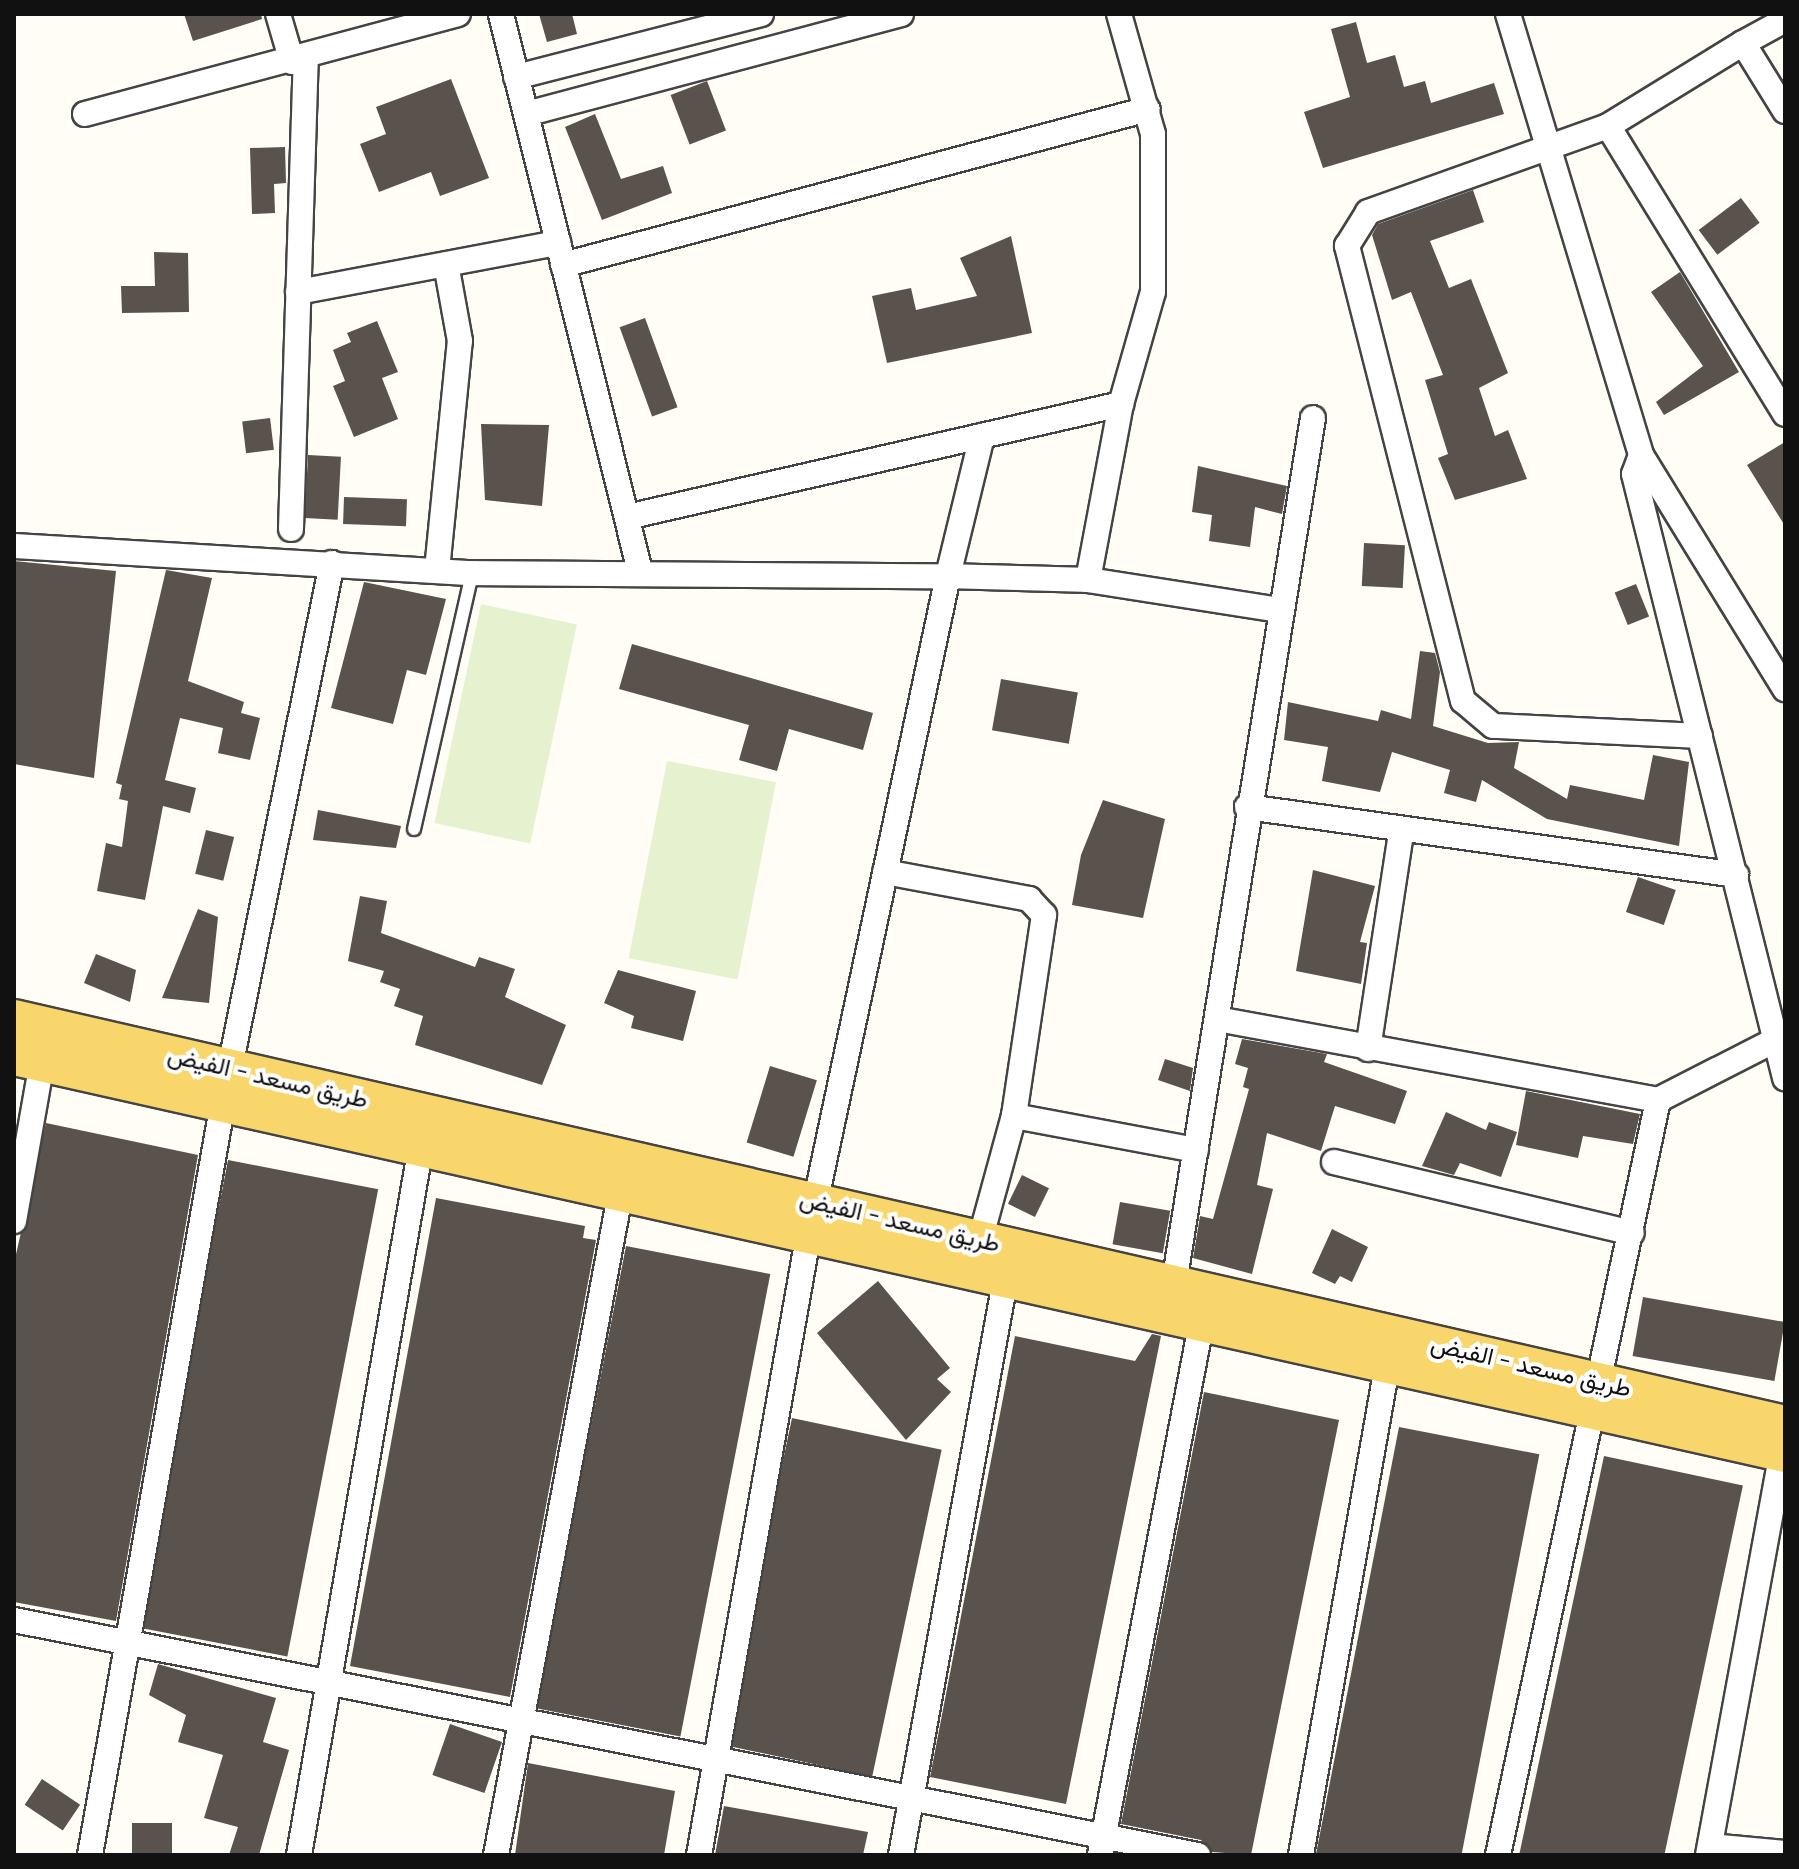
<!DOCTYPE html>
<meta charset="utf-8">
<style>
body{margin:0}
#map{position:relative;width:1799px;height:1869px;overflow:hidden;background:#fffdf5;font-family:Lora,Vazirmatn,serif}
div>[style]{position:absolute}
[style*='--x']{left:calc(var(--x)*1px);top:calc(var(--y)*1px);width:calc(var(--w)*1px);rotate:calc(var(--a)*1deg)}
.pitch>*{inset:0;background:#e6f2cf;transform-origin:0 0}
.building>*{inset:0;background:#5a524d;transform-origin:0 0}
.roads{filter:drop-shadow(2px 0 #444) drop-shadow(-2px 0 #444) drop-shadow(0 2px #444) drop-shadow(0 -2px #444)}
.service>*{height:12px;margin:-6px;padding:0 6px;transform-origin:6px;border-radius:6px;background:#fff}
.minor>*{height:24px;margin:-12px;padding:0 12px;transform-origin:12px;border-radius:12px;background:#fff}
.primary>*{height:38px;margin:-19px;padding:0 19px;transform-origin:19px;border-radius:19px;background:#f9d66b}
span{translate:-50% -50%;white-space:nowrap;text-align:center;line-height:1.15;-webkit-text-stroke:8px #fff;paint-order:stroke}
.street-label{font-size:24px;color:#111}
.frame{position:absolute;inset:0;border:16px solid #111;pointer-events:none}
</style>
<div id="map">
<div class="pitch">
<i style="left:481px;top:604px;width:98px;height:224px;rotate:12deg"></i>
<i style="left:667px;top:761px;width:111px;height:201px;rotate:11deg"></i>
</div>
<div class="building">
<i style="clip-path:polygon(184px 14px,261px 14px,262px 19px,193px 41px)"></i>
<i style="clip-path:polygon(539px 14px,572px 14px,577px 34px,547px 42px)"></i>
<i style="clip-path:polygon(1356px 22px,1367px 63px,1395px 55px,1404px 87px,1425px 81px,1431px 103px,1494px 83px,1504px 114px,1323px 168px,1304px 112px,1350px 97px,1331px 29px)"></i>
<i style="clip-path:polygon(451px 79px,489px 178px,440px 196px,431px 172px,379px 192px,360px 144px,386px 134px,376px 107px)"></i>
<i style="left:707px;top:81px;width:53px;height:39px;rotate:69deg"></i>
<i style="clip-path:polygon(595px 114px,621px 179px,663px 166px,672px 193px,602px 220px,565px 127px)"></i>
<i style="clip-path:polygon(285px 147px,286px 183px,274px 184px,275px 213px,252px 214px,250px 148px)"></i>
<i style="clip-path:polygon(1473px 190px,1484px 222px,1430px 241px,1449px 288px,1471px 279px,1508px 373px,1479px 388px,1495px 436px,1508px 430px,1527px 479px,1455px 500px,1438px 458px,1448px 454px,1425px 380px,1443px 375px,1411px 292px,1392px 300px,1372px 235px,1378px 224px)"></i>
<i style="left:1741px;top:198px;width:31px;height:53px;rotate:53deg"></i>
<i style="clip-path:polygon(1011px 236px,1032px 333px,887px 363px,872px 296px,911px 288px,916px 310px,977px 296px,960px 258px)"></i>
<i style="clip-path:polygon(154px 252px,188px 253px,189px 312px,122px 313px,121px 286px,155px 286px)"></i>
<i style="clip-path:polygon(1680px 272px,1739px 372px,1664px 415px,1656px 402px,1703px 366px,1651px 292px)"></i>
<i style="left:645px;top:318px;width:95px;height:27px;rotate:70deg"></i>
<i style="clip-path:polygon(377px 321px,398px 372px,382px 378px,398px 419px,354px 437px,333px 386px,345px 381px,333px 350px,351px 342px,347px 333px)"></i>
<i style="left:270px;top:418px;width:32px;height:28px;rotate:83deg"></i>
<i style="clip-path:polygon(481px 424px,549px 425px,542px 506px,485px 500px)"></i>
<i style="clip-path:polygon(1785px 442px,1785px 526px,1747px 465px)"></i>
<i style="left:308px;top:455px;width:33px;height:63px;rotate:3deg"></i>
<i style="clip-path:polygon(1198px 466px,1287px 486px,1282px 514px,1255px 507px,1250px 547px,1209px 541px,1212px 515px,1192px 512px)"></i>
<i style="left:344px;top:497px;width:63px;height:27px;rotate:2deg"></i>
<i style="left:1364px;top:543px;width:41px;height:43px;rotate:3deg"></i>
<i style="clip-path:polygon(14px 561px,116px 571px,94px 778px,14px 764px)"></i>
<i style="clip-path:polygon(166px 570px,212px 578px,188px 681px,244px 702px,241px 713px,260px 718px,250px 760px,218px 753px,223px 728px,180px 718px,165px 780px,196px 788px,190px 813px,163px 806px,145px 900px,97px 891px,106px 843px,122px 847px,128px 801px,119px 799px,122px 785px,116px 783px)"></i>
<i style="clip-path:polygon(364px 582px,446px 599px,426px 675px,407px 670px,393px 724px,331px 708px)"></i>
<i style="left:1636px;top:584px;width:35px;height:23px;rotate:68deg"></i>
<i style="clip-path:polygon(632px 644px,873px 713px,863px 750px,789px 729px,777px 771px,739px 760px,749px 725px,619px 689px)"></i>
<i style="clip-path:polygon(1420px 651px,1435px 653px,1440px 672px,1433px 726px,1488px 743px,1519px 742px,1514px 768px,1567px 799px,1570px 785px,1644px 800px,1653px 755px,1689px 762px,1679px 846px,1547px 819px,1482px 780px,1476px 802px,1444px 793px,1450px 770px,1392px 752px,1380px 792px,1322px 781px,1328px 747px,1284px 740px,1288px 702px,1378px 721px,1381px 710px,1411px 719px)"></i>
<i style="left:1001px;top:679px;width:78px;height:52px;rotate:10deg"></i>
<i style="clip-path:polygon(1103px 800px,1165px 819px,1143px 918px,1072px 905px,1081px 855px)"></i>
<i style="clip-path:polygon(318px 810px,401px 826px,396px 848px,313px 840px)"></i>
<i style="left:206px;top:830px;width:29px;height:45px;rotate:14deg"></i>
<i style="clip-path:polygon(1313px 870px,1375px 886px,1360px 942px,1367px 943px,1361px 984px,1296px 971px)"></i>
<i style="left:1638px;top:877px;width:40px;height:37px;rotate:19deg"></i>
<i style="clip-path:polygon(360px 896px,387px 901px,381px 933px,475px 967px,479px 957px,515px 969px,505px 997px,566px 1025px,542px 1085px,415px 1045px,423px 1016px,394px 1006px,400px 989px,380px 982px,384px 971px,348px 961px)"></i>
<i style="clip-path:polygon(198px 909px,218px 917px,209px 1003px,162px 998px)"></i>
<i style="clip-path:polygon(96px 954px,136px 970px,130px 1002px,84px 983px)"></i>
<i style="clip-path:polygon(618px 970px,696px 991px,683px 1041px,631px 1028px,634px 1016px,604px 1003px)"></i>
<i style="clip-path:polygon(1242px 1039px,1327px 1054px,1324px 1062px,1407px 1091px,1395px 1124px,1335px 1106px,1321px 1151px,1267px 1133px,1257px 1185px,1273px 1189px,1252px 1274px,1193px 1258px,1200px 1216px,1213px 1219px,1249px 1089px,1243px 1087px,1248px 1068px,1235px 1064px)"></i>
<i style="clip-path:polygon(1165px 1059px,1193px 1068px,1190px 1091px,1158px 1080px)"></i>
<i style="left:770px;top:1066px;width:49px;height:80px;rotate:17deg"></i>
<i style="clip-path:polygon(1526px 1091px,1640px 1114px,1633px 1144px,1583px 1136px,1578px 1158px,1516px 1145px)"></i>
<i style="clip-path:polygon(1446px 1112px,1486px 1130px,1489px 1122px,1517px 1132px,1501px 1177px,1460px 1163px,1454px 1175px,1422px 1166px)"></i>
<i style="clip-path:polygon(46px 1123px,198px 1155px,116px 1621px,14px 1602px,14px 1263px)"></i>
<i style="left:228px;top:1160px;width:153px;height:476px;rotate:11deg"></i>
<i style="left:1022px;top:1175px;width:30px;height:32px;rotate:26deg"></i>
<i style="clip-path:polygon(436px 1198px,585px 1226px,583px 1238px,596px 1240px,510px 1697px,350px 1666px)"></i>
<i style="left:1120px;top:1202px;width:51px;height:43px;rotate:10deg"></i>
<i style="clip-path:polygon(1332px 1229px,1368px 1247px,1352px 1282px,1340px 1276px,1335px 1284px,1312px 1273px)"></i>
<i style="left:626px;top:1246px;width:147px;height:471px;rotate:11deg"></i>
<i style="clip-path:polygon(878px 1281px,950px 1368px,937px 1379px,951px 1392px,906px 1440px,817px 1333px)"></i>
<i style="left:1643px;top:1297px;width:144px;height:60px;rotate:10deg"></i>
<i style="clip-path:polygon(1152px 1334px,1161px 1336px,1066px 1804px,930px 1777px,1015px 1336px,1135px 1361px)"></i>
<i style="clip-path:polygon(1204px 1392px,1339px 1420px,1251px 1855px,1212px 1852px,1201px 1840px,1121px 1824px)"></i>
<i style="left:792px;top:1418px;width:153px;height:334px;rotate:12deg"></i>
<i style="left:1399px;top:1427px;width:143px;height:436px;rotate:11deg"></i>
<i style="left:1604px;top:1456px;width:142px;height:407px;rotate:12deg"></i>
<i style="clip-path:polygon(158px 1664px,276px 1698px,263px 1742px,289px 1750px,259px 1855px,229px 1855px,238px 1827px,204px 1818px,223px 1755px,178px 1742px,186px 1715px,149px 1695px)"></i>
<i style="left:450px;top:1724px;width:55px;height:54px;rotate:19deg"></i>
<i style="clip-path:polygon(528px 1763px,675px 1791px,664px 1855px,515px 1855px)"></i>
<i style="left:42px;top:1779px;width:46px;height:31px;rotate:34deg"></i>
<i style="clip-path:polygon(724px 1806px,868px 1832px,863px 1855px,715px 1855px)"></i>
<i style="left:132px;top:1823px;width:40px;height:32px"></i>
</div>
<div class="roads">
<div class="service">
<i style="--x:414;--y:829;--w:262;--a:-77.2"></i>
</div>
<div class="minor">
<i style="--x:278;--y:14;--w:50;--a:73.7"></i>
<i style="--x:501;--y:14;--w:574;--a:75.99"></i>
<i style="--x:1508;--y:14;--w:461;--a:73.2"></i>
<i style="--x:1641;--y:455;--w:20;--a:110"></i>
<i style="--x:1634;--y:474;--w:623;--a:75.96"></i>
<i style="--x:1743;--y:43;--w:48;--a:-28.7"></i>
<i style="--x:516;--y:77;--w:253;--a:-14.4"></i>
<i style="--x:85;--y:114;--w:386;--a:-15"></i>
<i style="--x:526;--y:114;--w:388;--a:-14.9"></i>
<i style="--x:1608;--y:126;--w:338;--a:58.4"></i>
<i style="--x:563;--y:265;--w:605;--a:-14.93"></i>
<i style="--x:298;--y:292;--w:265;--a:-10.7"></i>
<i style="--x:982;--y:436;--w:144;--a:103.7"></i>
<i style="--x:948;--y:576;--w:140;--a:1.6"></i>
<i style="--x:1088;--y:580;--w:179;--a:-79.4"></i>
<i style="--x:1641;--y:455;--w:275;--a:58.4"></i>
<i style="--x:627;--y:517;--w:507;--a:-12.88"></i>
<i style="--x:1121;--y:404;--w:116;--a:-74.1"></i>
<i style="--x:1153;--y:292;--w:158;--a:-90"></i>
<i style="--x:1153;--y:134;--w:125;--a:-105.8"></i>
<i style="--x:291;--y:529;--w:470;--a:-88.2"></i>
<i style="--x:14;--y:546;--w:459;--a:3.4"></i>
<i style="--x:472;--y:573;--w:476;--a:0.4"></i>
<i style="--x:948;--y:576;--w:671;--a:101.96"></i>
<i style="--x:809;--y:1232;--w:633;--a:100.01"></i>
<i style="--x:437;--y:570;--w:230;--a:-84.3"></i>
<i style="--x:460;--y:341;--w:78;--a:-100.3"></i>
<i style="--x:1088;--y:580;--w:194;--a:8.9"></i>
<i style="--x:1700;--y:736;--w:207;--a:-177.2"></i>
<i style="--x:1493;--y:726;--w:39;--a:-140"></i>
<i style="--x:1463;--y:701;--w:470;--a:-104.3"></i>
<i style="--x:1347;--y:246;--w:40;--a:-58"></i>
<i style="--x:1368;--y:212;--w:255;--a:-19.7"></i>
<i style="--x:1608;--y:126;--w:158;--a:-31.6"></i>
<i style="--x:1743;--y:43;--w:80;--a:58.3"></i>
<i style="--x:1247;--y:807;--w:494;--a:7.9"></i>
<i style="--x:885;--y:872;--w:147;--a:10.6"></i>
<i style="--x:1029;--y:899;--w:22;--a:47"></i>
<i style="--x:1044;--y:915;--w:203;--a:98.5"></i>
<i style="--x:1014;--y:1116;--w:185;--a:10.6"></i>
<i style="--x:1217;--y:1019;--w:448;--a:10.4"></i>
<i style="--x:1658;--y:1100;--w:143;--a:-27.1"></i>
<i style="--x:1368;--y:1049;--w:219;--a:-81.3"></i>
<i style="--x:1334;--y:1162;--w:306;--a:13.4"></i>
<i style="--x:14;--y:1221;--w:161;--a:-80"></i>
<i style="--x:980;--y:1240;--w:129;--a:-74.7"></i>
<i style="--x:1172;--y:1296;--w:889;--a:-80.88"></i>
<i style="--x:14;--y:1620;--w:1207;--a:11.23"></i>
<i style="--x:1710;--y:1846;--w:75;--a:5.3"></i>
<i style="--x:90;--y:1855;--w:765;--a:-79.98"></i>
<i style="--x:223;--y:1102;--w:550;--a:-78.57"></i>
<i style="--x:299;--y:1855;--w:719;--a:-80.24"></i>
<i style="--x:496;--y:1855;--w:677;--a:-79.35"></i>
<i style="--x:901;--y:1855;--w:588;--a:-79.72"></i>
<i style="--x:1100;--y:1855;--w:545;--a:-79.21"></i>
<i style="--x:1301;--y:1855;--w:502;--a:-80.01"></i>
<i style="--x:1498;--y:1855;--w:772;--a:-78.03"></i>
<i style="--x:1708;--y:1855;--w:422;--a:-79.6"></i>
</div>
<div class="primary">
<i style="--x:14;--y:1019;--w:1817;--a:12.91"></i>
<i style="--x:14;--y:1056;--w:1815;--a:12.63"></i>
</div>
</div>
<div class="street-label">
<span style="left:268px;top:1077px;rotate:13deg">طريق مسعد - الفيض</span>
<span style="left:900px;top:1221px;rotate:13deg">طريق مسعد - الفيض</span>
<span style="left:1531px;top:1366px;rotate:13deg">طريق مسعد - الفيض</span>
</div>
<div class="frame"></div>
</div>
